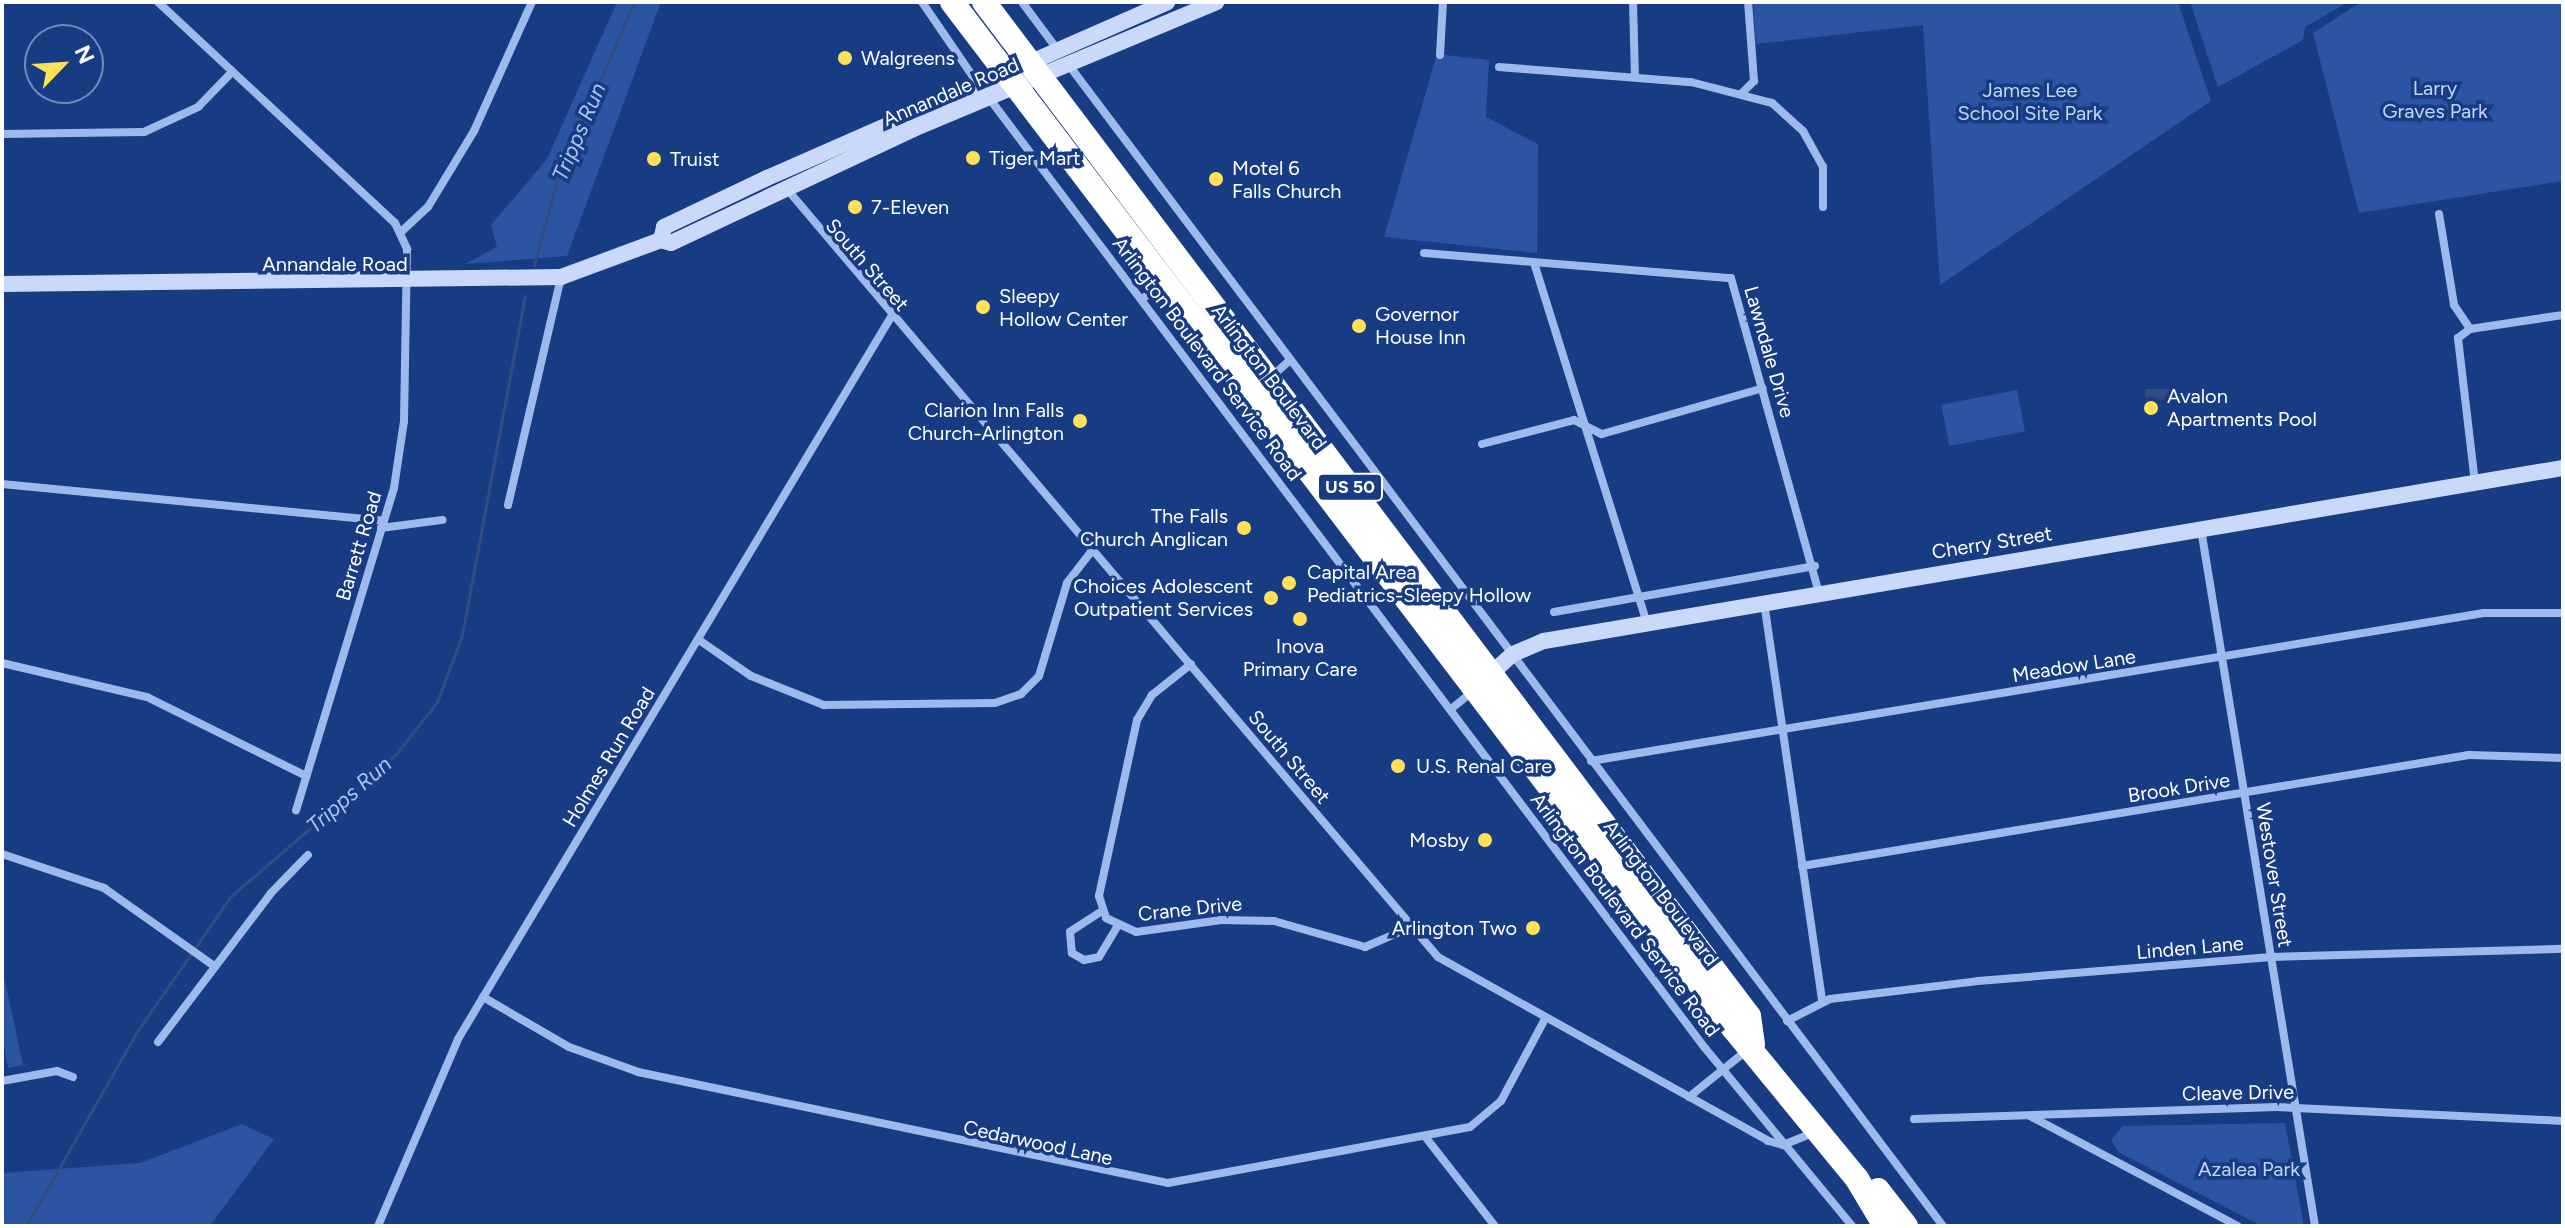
<!DOCTYPE html>
<style>
body{margin:0}
#map{position:relative;width:2565px;height:1228px;overflow:hidden;background:#183c84;font-family:Figtree,sans-serif}
div>[style]{position:absolute}
[style*='--x']{left:calc(var(--x)*1px);top:calc(var(--y)*1px);width:calc(var(--w)*1px);rotate:calc(var(--a)*1deg)}
.green>*{inset:0;background:#2b54a3;transform-origin:0 0}
.water>*{inset:0;background:#324c82}
.stream>*{height:3px;margin:-1.5px;padding:0 1.5px;transform-origin:1.5px;border-radius:1.5px;background:#324c82}
.street>*{height:8px;margin:-4px;padding:0 4px;transform-origin:4px;border-radius:4px;background:#9eb9ec}
.secondary>*{height:16px;margin:-8px;padding:0 8px;transform-origin:8px;border-radius:8px;background:#cad9f9}
.highway>*{height:24px;margin:-12px;padding:0 12px;transform-origin:12px;border-radius:12px;background:#fff}
.dots>*{width:22px;height:22px;translate:-50% -50%;box-sizing:border-box;border:4px solid #183c84;border-radius:50%}
span{translate:-50% -50%;white-space:nowrap;text-align:center;line-height:1.15;-webkit-text-stroke:7px #183c84;paint-order:stroke}
.shield-label span{padding:2px 6px;background:#183c84;border:2px solid;border-radius:6px;-webkit-text-stroke-width:0}
.shield-label{font-size:18px;color:#fff;font-weight:700}
.poi-label{font-size:20px;color:#fff}
.left{translate:0 -50%;text-align:left}
.right{translate:-100% -50%;text-align:right}
.park-label{font-size:20px;color:#c3d6f9}
.street-label{font-size:20px;color:#fff}
.water-label{font-size:22px;color:#a9c3f4;font-style:italic}
.frame{position:absolute;inset:0;border:4px solid #fff;pointer-events:none}
.north{position:absolute;left:24px;top:24px;width:80px;height:80px;box-sizing:border-box;background:#183c84;border:2px solid #748ab5;border-radius:50%;rotate:65deg;font-size:22px;font-weight:700;line-height:32px;text-align:center;color:#fff}
.north::after{content:'';display:block;margin:auto;width:28px;height:36px;background:#ffe159;clip-path:polygon(50% 0,100% 100%,50% 72%,0 100%)}
</style>
<div id="map">
<div class="green">
<i style="clip-path:polygon(617px 2px,661px 2px,567px 256px,465px 264px,497px 247px,491px 225px,547px 159px)"></i>
<i style="clip-path:polygon(1753px 2px,2178px 2px,2211px 101px,1940px 285px,1923px 25px,1756px 44px)"></i>
<i style="clip-path:polygon(2190px 2px,2348px 2px,2305px 27px,2303px 40px,2218px 87px)"></i>
<i style="clip-path:polygon(2361px 2px,2563px 2px,2563px 181px,2359px 213px,2313px 33px)"></i>
<i style="clip-path:polygon(1437px 54px,1489px 60px,1486px 117px,1538px 144px,1537px 253px,1384px 237px)"></i>
<i style="left:2017px;top:390px;width:42px;height:77px;rotate:79deg"></i>
<i style="clip-path:polygon(2px 967px,23px 1065px,8px 1068px,2px 1035px)"></i>
<i style="clip-path:polygon(2285px 1123px,2304px 1226px,2262px 1226px,2118px 1152px,2111px 1140px,2123px 1126px)"></i>
<i style="clip-path:polygon(242px 1124px,274px 1139px,210px 1226px,2px 1226px,2px 1173px,140px 1163px)"></i>
</div>
<div class="water">
<i style="clip-path:polygon(2145px 389px,2169px 389px,2170px 399px,2156px 400px,2158px 416px,2146px 415px)"></i>
</div>
<div class="stream">
<i style="--x:534;--y:265;--w:84;--a:-74.8"></i>
<i style="--x:556;--y:184;--w:198;--a:-66.8"></i>
<i style="--x:26;--y:1226;--w:222;--a:-60.3"></i>
<i style="--x:136;--y:1033;--w:165;--a:-55.3"></i>
<i style="--x:230;--y:897;--w:219;--a:-40.7"></i>
<i style="--x:396;--y:754;--w:66;--a:-51.7"></i>
<i style="--x:437;--y:702;--w:72;--a:-69.5"></i>
<i style="--x:462;--y:635;--w:345;--a:-79.5"></i>
</div>
<div class="street">
<i style="--x:158;--y:2;--w:324;--a:43"></i>
<i style="--x:395;--y:223;--w:29;--a:65"></i>
<i style="--x:407;--y:249;--w:172;--a:91"></i>
<i style="--x:404;--y:421;--w:68;--a:98.5"></i>
<i style="--x:394;--y:488;--w:337;--a:106.9"></i>
<i style="--x:922;--y:2;--w:103;--a:55.7"></i>
<i style="--x:1022;--y:2;--w:59;--a:53.3"></i>
<i style="--x:1633;--y:2;--w:75;--a:88.5"></i>
<i style="--x:1440;--y:55;--w:53;--a:-86.8"></i>
<i style="--x:1068;--y:64;--w:1455;--a:53.02"></i>
<i style="--x:1499;--y:67;--w:193;--a:4.5"></i>
<i style="--x:1691;--y:82;--w:84;--a:14.5"></i>
<i style="--x:1772;--y:103;--w:42;--a:42.1"></i>
<i style="--x:1803;--y:131;--w:41;--a:60.9"></i>
<i style="--x:1823;--y:167;--w:40;--a:90"></i>
<i style="--x:1742;--y:93;--w:17;--a:-45"></i>
<i style="--x:1754;--y:81;--w:79;--a:-94.3"></i>
<i style="--x:989;--y:98;--w:1190;--a:53"></i>
<i style="--x:1705;--y:1048;--w:231;--a:50.4"></i>
<i style="--x:2;--y:134;--w:142;--a:-0.8"></i>
<i style="--x:144;--y:132;--w:60;--a:-24.8"></i>
<i style="--x:198;--y:107;--w:49;--a:-45.8"></i>
<i style="--x:786;--y:188;--w:1008;--a:49.71"></i>
<i style="--x:1438;--y:957;--w:378;--a:29.1"></i>
<i style="--x:1768;--y:1141;--w:16;--a:15"></i>
<i style="--x:1783;--y:1145;--w:32;--a:-22"></i>
<i style="--x:2439;--y:214;--w:92;--a:80.6"></i>
<i style="--x:2454;--y:305;--w:29;--a:56"></i>
<i style="--x:401;--y:232;--w:37;--a:-43"></i>
<i style="--x:428;--y:207;--w:89;--a:-58.8"></i>
<i style="--x:474;--y:131;--w:141;--a:-65.8"></i>
<i style="--x:1424;--y:253;--w:308;--a:4.7"></i>
<i style="--x:1731;--y:278;--w:327;--a:74.4"></i>
<i style="--x:1535;--y:266;--w:374;--a:72.6"></i>
<i style="--x:1142;--y:299;--w:27;--a:-36"></i>
<i style="--x:1270;--y:378;--w:27;--a:-42"></i>
<i style="--x:1482;--y:444;--w:95;--a:-14.6"></i>
<i style="--x:1574;--y:420;--w:31;--a:27"></i>
<i style="--x:1602;--y:434;--w:167;--a:-15.9"></i>
<i style="--x:2475;--y:483;--w:146;--a:-96.7"></i>
<i style="--x:2458;--y:338;--w:15;--a:-37"></i>
<i style="--x:2470;--y:329;--w:94;--a:-8.6"></i>
<i style="--x:2;--y:484;--w:383;--a:5.5"></i>
<i style="--x:508;--y:505;--w:233;--a:-76.9"></i>
<i style="--x:381;--y:528;--w:62;--a:-7.5"></i>
<i style="--x:2201;--y:529;--w:706;--a:80.71"></i>
<i style="--x:1764;--y:602;--w:403;--a:81.7"></i>
<i style="--x:1554;--y:612;--w:265;--a:-10"></i>
<i style="--x:699;--y:640;--w:63;--a:34.7"></i>
<i style="--x:751;--y:676;--w:79;--a:21.7"></i>
<i style="--x:824;--y:705;--w:171;--a:-0.7"></i>
<i style="--x:995;--y:703;--w:28;--a:-19"></i>
<i style="--x:1021;--y:694;--w:25;--a:-45"></i>
<i style="--x:1039;--y:676;--w:97;--a:-73.2"></i>
<i style="--x:1067;--y:583;--w:44;--a:-52.4"></i>
<i style="--x:2;--y:663;--w:149;--a:13.2"></i>
<i style="--x:147;--y:697;--w:178;--a:26.4"></i>
<i style="--x:1191;--y:664;--w:50;--a:141.5"></i>
<i style="--x:1152;--y:695;--w:29;--a:121"></i>
<i style="--x:1137;--y:720;--w:180;--a:102.2"></i>
<i style="--x:1099;--y:896;--w:23;--a:72"></i>
<i style="--x:1106;--y:918;--w:33;--a:25"></i>
<i style="--x:1136;--y:932;--w:86;--a:-8"></i>
<i style="--x:1221;--y:920;--w:53;--a:1.1"></i>
<i style="--x:1274;--y:921;--w:95;--a:15.9"></i>
<i style="--x:1365;--y:947;--w:50;--a:-23.5"></i>
<i style="--x:1451;--y:709;--w:27;--a:-39"></i>
<i style="--x:1591;--y:761;--w:905;--a:-9.41"></i>
<i style="--x:2484;--y:613;--w:79;--a:0"></i>
<i style="--x:2;--y:854;--w:108;--a:18.4"></i>
<i style="--x:104;--y:888;--w:135;--a:35.3"></i>
<i style="--x:1802;--y:866;--w:676;--a:-9.45"></i>
<i style="--x:2469;--y:755;--w:94;--a:1.8"></i>
<i style="--x:1102;--y:911;--w:38;--a:147"></i>
<i style="--x:1070;--y:932;--w:21;--a:85"></i>
<i style="--x:1072;--y:953;--w:14;--a:30"></i>
<i style="--x:1084;--y:960;--w:15;--a:-11"></i>
<i style="--x:1099;--y:957;--w:35;--a:-59"></i>
<i style="--x:483;--y:997;--w:99;--a:30.2"></i>
<i style="--x:569;--y:1047;--w:73;--a:19.9"></i>
<i style="--x:638;--y:1072;--w:541;--a:11.83"></i>
<i style="--x:1168;--y:1183;--w:307;--a:-10.5"></i>
<i style="--x:1470;--y:1127;--w:40;--a:-40"></i>
<i style="--x:1501;--y:1101;--w:95;--a:-61.8"></i>
<i style="--x:1787;--y:1021;--w:48;--a:-27.1"></i>
<i style="--x:1830;--y:999;--w:149;--a:-6.9"></i>
<i style="--x:1978;--y:981;--w:294;--a:-4.7"></i>
<i style="--x:2271;--y:957;--w:292;--a:-1.6"></i>
<i style="--x:158;--y:1042;--w:187;--a:-52.8"></i>
<i style="--x:271;--y:893;--w:53;--a:-45.8"></i>
<i style="--x:2;--y:1081;--w:56;--a:-10.3"></i>
<i style="--x:57;--y:1071;--w:17;--a:21"></i>
<i style="--x:1689;--y:1097;--w:73;--a:-38.9"></i>
<i style="--x:2030;--y:1116;--w:235;--a:27.9"></i>
<i style="--x:1914;--y:1119;--w:363;--a:-1.9"></i>
<i style="--x:2277;--y:1107;--w:286;--a:2.8"></i>
<i style="--x:1427;--y:1139;--w:110;--a:52"></i>
<i style="--x:378;--y:1226;--w:203;--a:-66.8"></i>
<i style="--x:458;--y:1039;--w:842;--a:-59.05"></i>
</div>
<div class="secondary">
<i style="--x:661;--y:240;--w:13;--a:-77"></i>
<i style="--x:664;--y:227;--w:114;--a:-25.4"></i>
<i style="--x:767;--y:178;--w:437;--a:-23.7"></i>
<i style="--x:2;--y:284;--w:559;--a:-0.72"></i>
<i style="--x:561;--y:277;--w:107;--a:-20.3"></i>
<i style="--x:661;--y:240;--w:10;--a:17"></i>
<i style="--x:671;--y:243;--w:268;--a:-25.2"></i>
<i style="--x:913;--y:129;--w:329;--a:-22.7"></i>
<i style="--x:1484;--y:680;--w:39;--a:-42"></i>
<i style="--x:1513;--y:654;--w:34;--a:-23"></i>
<i style="--x:1544;--y:641;--w:1034;--a:-9.64"></i>
</div>
<div class="highway">
<i style="--x:952;--y:2;--w:1289;--a:52.72"></i>
<i style="--x:1733;--y:1028;--w:195;--a:50.6"></i>
<i style="--x:1857;--y:1179;--w:55;--a:59.2"></i>
<i style="--x:984;--y:2;--w:1270;--a:52.97"></i>
<i style="--x:1749;--y:1016;--w:29;--a:82"></i>
<i style="--x:1878;--y:1190;--w:46;--a:52.1"></i>
</div>
<div class="dots">
<i style="left:845px;top:58px;background:#ffe159"></i>
<i style="left:973px;top:158px;background:#ffe159"></i>
<i style="left:654px;top:159px;background:#ffe159"></i>
<i style="left:1216px;top:179px;background:#ffe159"></i>
<i style="left:855px;top:207px;background:#ffe159"></i>
<i style="left:983px;top:307px;background:#ffe159"></i>
<i style="left:1359px;top:326px;background:#ffe159"></i>
<i style="left:2151px;top:408px;background:#ffe159"></i>
<i style="left:1080px;top:421px;background:#ffe159"></i>
<i style="left:1244px;top:528px;background:#ffe159"></i>
<i style="left:1289px;top:583px;background:#ffe159"></i>
<i style="left:1271px;top:598px;background:#ffe159"></i>
<i style="left:1300px;top:619px;background:#ffe159"></i>
<i style="left:1398px;top:766px;background:#ffe159"></i>
<i style="left:1485px;top:840px;background:#ffe159"></i>
<i style="left:1533px;top:928px;background:#ffe159"></i>
</div>
<div class="shield-label">
<span style="left:1350px;top:487px">US 50</span>
</div>
<div class="poi-label">
<span class="left" style="left:861px;top:58px">Walgreens</span>
<span class="left" style="left:989px;top:158px">Tiger Mart</span>
<span class="left" style="left:670px;top:159px">Truist</span>
<span class="left" style="left:1232px;top:180px">Motel 6<br>Falls Church</span>
<span class="left" style="left:871px;top:207px">7-Eleven</span>
<span class="left" style="left:999px;top:308px">Sleepy<br>Hollow Center</span>
<span class="left" style="left:1375px;top:326px">Governor<br>House Inn</span>
<span class="left" style="left:2167px;top:408px">Avalon<br>Apartments Pool</span>
<span class="right" style="left:1064px;top:422px">Clarion Inn Falls<br>Church-Arlington</span>
<span class="right" style="left:1228px;top:528px">The Falls<br>Church Anglican</span>
<span class="left" style="left:1307px;top:584px">Capital Area<br>Pediatrics-Sleepy Hollow</span>
<span class="right" style="left:1253px;top:598px">Choices Adolescent<br>Outpatient Services</span>
<span style="left:1300px;top:658px">Inova<br>Primary Care</span>
<span class="left" style="left:1416px;top:766px">U.S. Renal Care</span>
<span class="right" style="left:1469px;top:840px">Mosby</span>
<span class="right" style="left:1517px;top:928px">Arlington Two</span>
</div>
<div class="park-label">
<span style="left:2435px;top:100px">Larry<br>Graves Park</span>
<span style="left:2030px;top:102px">James Lee<br>School Site Park</span>
<span style="left:2249px;top:1169px">Azalea Park</span>
</div>
<div class="street-label">
<span style="left:951px;top:92px;rotate:-23deg">Annandale Road</span>
<span style="left:335px;top:264px">Annandale Road</span>
<span style="left:867px;top:265px;rotate:49deg">South Street</span>
<span style="left:1769px;top:352px;rotate:74deg">Lawndale Drive</span>
<span style="left:1207px;top:359px;rotate:53deg">Arlington Boulevard Service Road</span>
<span style="left:1269px;top:377px;rotate:53deg">Arlington Boulevard</span>
<span style="left:1992px;top:543px;rotate:-9deg">Cherry Street</span>
<span style="left:359px;top:546px;rotate:-73deg">Barrett Road</span>
<span style="left:2074px;top:666px;rotate:-9deg">Meadow Lane</span>
<span style="left:609px;top:757px;rotate:-59deg">Holmes Run Road</span>
<span style="left:1289px;top:757px;rotate:50deg">South Street</span>
<span style="left:2179px;top:788px;rotate:-9deg">Brook Drive</span>
<span style="left:2274px;top:875px;rotate:81deg">Westover Street</span>
<span style="left:1661px;top:893px;rotate:53deg">Arlington Boulevard</span>
<span style="left:1190px;top:909px;rotate:-6deg">Crane Drive</span>
<span style="left:1625px;top:915px;rotate:53deg">Arlington Boulevard Service Road</span>
<span style="left:2190px;top:948px;rotate:-5deg">Linden Lane</span>
<span style="left:2238px;top:1093px;rotate:-1deg">Cleave Drive</span>
<span style="left:1038px;top:1143px;rotate:12deg">Cedarwood Lane</span>
</div>
<div class="water-label">
<span style="left:579px;top:132px;rotate:-67deg">Tripps Run</span>
<span style="left:349px;top:795px;rotate:-41deg">Tripps Run</span>
</div>
<div class="frame"></div>
<div class="north">N</div>
</div>
